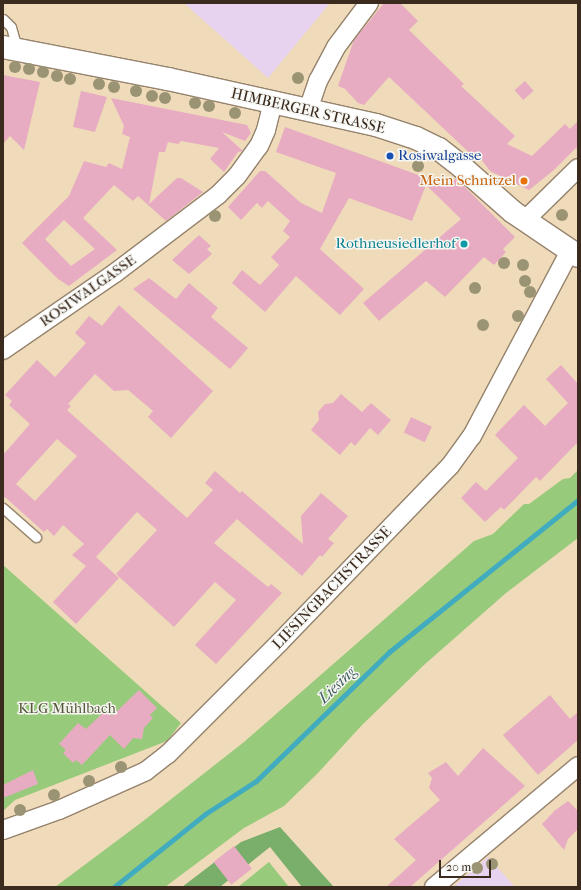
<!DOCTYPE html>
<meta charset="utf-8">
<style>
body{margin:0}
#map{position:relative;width:581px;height:890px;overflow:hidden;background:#efdbba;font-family:"IM FELL French Canon",serif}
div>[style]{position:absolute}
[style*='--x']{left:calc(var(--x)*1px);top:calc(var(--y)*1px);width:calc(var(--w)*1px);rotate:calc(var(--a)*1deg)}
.built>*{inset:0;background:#e7d2ef}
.green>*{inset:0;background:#98ca7b}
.forest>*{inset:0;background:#7aae6b}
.stream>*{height:5px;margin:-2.5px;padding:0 2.5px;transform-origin:2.5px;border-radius:2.5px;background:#41acbf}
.building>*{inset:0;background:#e7acc1;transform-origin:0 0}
.roads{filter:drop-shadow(1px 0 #95826c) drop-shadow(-1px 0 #95826c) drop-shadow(0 1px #95826c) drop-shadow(0 -1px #95826c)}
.lane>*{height:9px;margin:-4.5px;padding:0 4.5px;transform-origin:4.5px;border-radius:4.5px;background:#fff}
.street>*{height:18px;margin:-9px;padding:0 9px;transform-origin:9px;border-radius:9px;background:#fff}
.primary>*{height:22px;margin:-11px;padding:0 11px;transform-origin:11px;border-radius:11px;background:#fff}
.trees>*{width:12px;height:12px;margin:-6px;border-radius:50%;background:#9b9474}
.dots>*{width:11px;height:11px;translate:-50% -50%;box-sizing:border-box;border:2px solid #f6f6f2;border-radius:50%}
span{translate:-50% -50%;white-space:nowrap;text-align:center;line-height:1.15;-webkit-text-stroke:3px #f6f6f2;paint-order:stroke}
.street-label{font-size:15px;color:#3b2a1e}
.transit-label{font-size:15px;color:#164399}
.left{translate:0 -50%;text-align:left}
.food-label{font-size:15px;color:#c56008}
.right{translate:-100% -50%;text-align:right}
.culture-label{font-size:15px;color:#0d838f}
.park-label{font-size:15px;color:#575a3a}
.water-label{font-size:16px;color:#3d5e5e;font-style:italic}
.frame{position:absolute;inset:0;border:4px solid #3b2a1e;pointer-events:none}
.scale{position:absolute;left:439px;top:860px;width:52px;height:18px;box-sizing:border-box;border:2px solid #3b2a1e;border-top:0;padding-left:5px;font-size:12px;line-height:14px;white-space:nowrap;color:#3b2a1e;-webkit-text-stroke:3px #f6f6f2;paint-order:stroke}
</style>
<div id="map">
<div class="built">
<i style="clip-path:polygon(184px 3px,330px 3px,268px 78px)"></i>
<i style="clip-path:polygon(488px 857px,515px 887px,453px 887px)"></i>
</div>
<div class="green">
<i style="clip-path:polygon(578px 470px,578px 538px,506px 593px,424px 665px,362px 725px,318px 773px,284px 806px,244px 828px,165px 887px,55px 887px,142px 822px,244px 742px,474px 541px,493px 534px,524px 504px,529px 504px,563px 479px,570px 478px)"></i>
<i style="clip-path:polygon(3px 565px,181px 723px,167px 741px,15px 800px,3px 811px)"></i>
<i style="clip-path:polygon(269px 862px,289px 887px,238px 887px)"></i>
</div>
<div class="forest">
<i style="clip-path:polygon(280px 827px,333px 886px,302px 887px,270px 847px,220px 887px,182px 887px,241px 842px)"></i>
</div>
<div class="stream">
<i style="--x:114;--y:887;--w:117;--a:-38.7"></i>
<i style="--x:205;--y:814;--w:61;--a:-32.9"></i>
<i style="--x:256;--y:781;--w:185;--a:-44.1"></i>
<i style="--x:389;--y:652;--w:243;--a:-38.8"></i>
</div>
<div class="building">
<i style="clip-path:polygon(384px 3px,400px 3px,418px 21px,409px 30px,464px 84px,461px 86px,515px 136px,507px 144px,532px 156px,565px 124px,570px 129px,578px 121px,578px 146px,554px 170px,529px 190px,490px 171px,481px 159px,478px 161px,389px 77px,364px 105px,358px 103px,345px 89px,338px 86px,354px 40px)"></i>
<i style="clip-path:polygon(3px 75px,40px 82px,24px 150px,10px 136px,3px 144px)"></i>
<i style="left:525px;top:81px;width:13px;height:14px;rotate:48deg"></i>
<i style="clip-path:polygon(81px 91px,107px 97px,95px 132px,73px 127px)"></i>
<i style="clip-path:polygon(evenodd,111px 98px,247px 125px,251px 133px,245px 141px,222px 132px,243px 151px,238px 152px,224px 172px,210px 159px,219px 148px,181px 141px,178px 144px,168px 142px,165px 152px,159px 152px,149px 204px,177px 178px,181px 178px,203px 192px,166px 221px,138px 196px,133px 201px,114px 185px,83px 218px,117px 250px,69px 286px,58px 279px,22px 243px,69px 196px,84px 161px,106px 167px,109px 163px,122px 169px,130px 137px,122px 134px,124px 126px,111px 98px,64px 220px,95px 249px,71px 266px,45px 239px,64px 220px)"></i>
<i style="clip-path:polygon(285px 127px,449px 186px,456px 178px,515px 237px,503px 249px,506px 252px,494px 265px,484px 257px,445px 297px,426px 281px,379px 321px,363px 303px,461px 219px,426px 185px,412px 221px,349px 198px,320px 249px,364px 289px,340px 315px,296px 276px,265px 312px,232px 283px,242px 270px,260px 285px,279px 265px,271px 257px,290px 237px,283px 231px,290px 221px,268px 201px,262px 208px,257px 203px,241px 220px,228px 207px,260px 171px,265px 171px,301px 203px,322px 213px,336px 173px,276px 152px)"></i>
<i style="clip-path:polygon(199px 235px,211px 246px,207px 249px,212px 254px,189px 274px,172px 260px)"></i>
<i style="clip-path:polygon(149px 278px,176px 299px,189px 283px,218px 308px,211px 317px,248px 348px,230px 369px,133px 289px)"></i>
<i style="clip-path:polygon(evenodd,119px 305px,213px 391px,171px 438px,148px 417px,153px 411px,128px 390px,114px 391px,95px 374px,68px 404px,71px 406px,67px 410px,187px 518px,213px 490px,205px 483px,215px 471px,240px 493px,242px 491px,303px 544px,301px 516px,321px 493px,348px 516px,328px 539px,334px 543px,322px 557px,320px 555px,302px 576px,237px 519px,214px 543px,268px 587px,271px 584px,282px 593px,216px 664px,195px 645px,236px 600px,215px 582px,174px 627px,116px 574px,157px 530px,137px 512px,96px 557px,119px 578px,76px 624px,53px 602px,86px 566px,72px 555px,84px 544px,63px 525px,54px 536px,47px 529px,44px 532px,5px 497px,3px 499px,3px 455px,30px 424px,9px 405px,12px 401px,5px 395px,37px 360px,55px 377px,86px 343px,75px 333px,89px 316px,102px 326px,119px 305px,57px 439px,77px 456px,35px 501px,16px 484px,57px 439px)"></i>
<i style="clip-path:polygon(561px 365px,578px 384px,578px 442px,540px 481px,536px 477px,504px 510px,501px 507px,485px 522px,461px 498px,476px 482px,486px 491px,518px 458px,495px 435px,524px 405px,545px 426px,568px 403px,546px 379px)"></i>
<i style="clip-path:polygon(341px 394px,362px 412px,371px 403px,391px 420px,378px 435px,370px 428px,355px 446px,351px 442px,340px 455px,311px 430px,319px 420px,318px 412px,325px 404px,333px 403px)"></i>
<i style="left:411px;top:417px;width:23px;height:17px;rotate:25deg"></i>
<i style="clip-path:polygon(139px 690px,157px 708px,150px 715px,153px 718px,144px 728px,142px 739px,133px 738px,124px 749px,110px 735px,82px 765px,76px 760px,73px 763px,63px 753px,66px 750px,59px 744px,78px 723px,86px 729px,106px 710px,112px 716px)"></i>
<i style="clip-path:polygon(550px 695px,570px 719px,578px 712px,578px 740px,538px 775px,503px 735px)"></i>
<i style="clip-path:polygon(483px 748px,525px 786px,410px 887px,386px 887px,416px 860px,394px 839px,440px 800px,429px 788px,432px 778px,428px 773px,446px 762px,458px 776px)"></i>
<i style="clip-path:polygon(33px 770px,38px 784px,3px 798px,3px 785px)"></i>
<i style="clip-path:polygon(568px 801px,578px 811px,578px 829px,568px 839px,564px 850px,542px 824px,548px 818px,549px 816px,551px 815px,554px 811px)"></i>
<i style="left:234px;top:846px;width:29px;height:26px;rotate:52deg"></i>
</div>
<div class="roads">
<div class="lane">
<i style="--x:3;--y:19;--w:11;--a:45"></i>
<i style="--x:11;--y:27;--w:22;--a:74"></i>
<i style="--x:3;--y:508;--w:44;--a:41.3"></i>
</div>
<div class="street">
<i style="--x:308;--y:110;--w:31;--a:-71"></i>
<i style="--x:318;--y:81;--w:38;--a:-62"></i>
<i style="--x:336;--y:47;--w:55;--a:-53.1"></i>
<i style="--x:525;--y:220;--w:74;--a:-44.5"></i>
<i style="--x:3;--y:350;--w:136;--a:-34.5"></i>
<i style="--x:115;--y:273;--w:129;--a:-37.1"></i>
<i style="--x:218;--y:195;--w:27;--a:-45"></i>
<i style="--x:237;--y:176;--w:37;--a:-54"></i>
<i style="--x:259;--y:146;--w:17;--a:-66"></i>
<i style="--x:266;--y:130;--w:29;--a:-76"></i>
<i style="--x:3;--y:830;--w:59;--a:-19.7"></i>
<i style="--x:59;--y:810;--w:95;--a:-24.1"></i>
<i style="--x:146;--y:771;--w:28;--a:-38"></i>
<i style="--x:168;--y:754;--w:157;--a:-45"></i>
<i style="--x:279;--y:643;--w:246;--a:-46"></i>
<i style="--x:450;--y:466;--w:37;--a:-54"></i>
<i style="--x:472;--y:436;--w:209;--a:-62.1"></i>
<i style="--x:434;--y:887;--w:188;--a:-40"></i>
</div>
<div class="primary">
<i style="--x:3;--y:47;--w:168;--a:11"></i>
<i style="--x:168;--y:79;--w:213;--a:12.5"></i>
<i style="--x:376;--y:125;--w:42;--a:18"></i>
<i style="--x:416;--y:138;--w:25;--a:26"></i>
<i style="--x:439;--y:149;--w:29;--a:38"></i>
<i style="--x:462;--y:167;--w:68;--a:41.4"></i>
<i style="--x:513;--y:212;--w:78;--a:34.1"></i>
</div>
</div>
<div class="trees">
<i style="left:15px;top:67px"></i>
<i style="left:29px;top:69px"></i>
<i style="left:43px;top:72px"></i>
<i style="left:57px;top:76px"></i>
<i style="left:298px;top:78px"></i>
<i style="left:70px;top:79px"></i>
<i style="left:99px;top:84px"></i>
<i style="left:114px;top:87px"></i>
<i style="left:136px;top:91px"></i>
<i style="left:152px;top:96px"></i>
<i style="left:165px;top:98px"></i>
<i style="left:195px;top:103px"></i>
<i style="left:209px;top:106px"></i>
<i style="left:235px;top:113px"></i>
<i style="left:418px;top:166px"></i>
<i style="left:562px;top:215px"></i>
<i style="left:215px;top:216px"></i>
<i style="left:504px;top:263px"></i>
<i style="left:523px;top:265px"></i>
<i style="left:525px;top:281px"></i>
<i style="left:475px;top:288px"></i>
<i style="left:530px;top:292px"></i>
<i style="left:518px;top:316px"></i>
<i style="left:483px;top:325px"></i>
<i style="left:121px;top:767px"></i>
<i style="left:89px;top:781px"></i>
<i style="left:54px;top:795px"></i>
<i style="left:20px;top:810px"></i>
<i style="left:492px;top:864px"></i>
<i style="left:477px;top:868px"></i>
</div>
<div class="dots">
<i style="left:390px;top:156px;background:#1a4fb4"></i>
<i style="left:524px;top:181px;background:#e8710a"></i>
<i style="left:464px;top:244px;background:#0f9aa8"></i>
</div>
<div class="street-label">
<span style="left:308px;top:111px;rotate:13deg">HIMBERGER STRASSE</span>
<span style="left:88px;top:291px;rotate:-35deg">ROSIWALGASSE</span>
<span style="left:332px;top:588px;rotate:-46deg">LIESINGBACHSTRASSE</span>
</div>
<div class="transit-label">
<span class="left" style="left:398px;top:156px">Rosiwalgasse</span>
</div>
<div class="food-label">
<span class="right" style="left:516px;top:181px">Mein Schnitzel</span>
</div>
<div class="culture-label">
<span class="right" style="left:456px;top:244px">Rothneusiedlerhof</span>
</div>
<div class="park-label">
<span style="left:67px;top:709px">KLG Mühlbach</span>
</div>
<div class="water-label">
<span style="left:337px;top:685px;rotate:-44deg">Liesing</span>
</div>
<div class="frame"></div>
<div class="scale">20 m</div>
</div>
